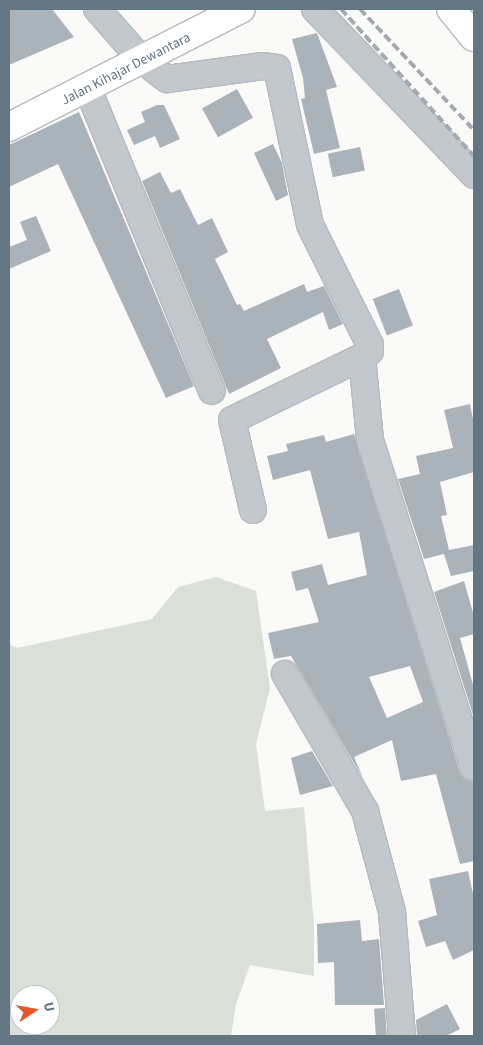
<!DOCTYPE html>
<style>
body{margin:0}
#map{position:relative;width:483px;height:1045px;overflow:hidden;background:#fafaf8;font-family:"Source Sans 3",sans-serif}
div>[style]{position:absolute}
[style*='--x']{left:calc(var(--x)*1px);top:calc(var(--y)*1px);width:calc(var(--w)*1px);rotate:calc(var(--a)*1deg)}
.green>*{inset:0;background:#dadfd7}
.building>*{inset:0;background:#aab3b9;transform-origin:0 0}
.roads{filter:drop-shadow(1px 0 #b5babe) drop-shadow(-1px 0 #b5babe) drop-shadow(0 1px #b5babe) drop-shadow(0 -1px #b5babe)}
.minor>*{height:26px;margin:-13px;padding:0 13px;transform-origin:13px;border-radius:13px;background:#c3c8cc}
.major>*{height:28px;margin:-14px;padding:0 14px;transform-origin:14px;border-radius:14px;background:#fff}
.rail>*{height:4px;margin-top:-2px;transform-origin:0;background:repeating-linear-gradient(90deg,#a2aab0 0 8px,transparent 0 12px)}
span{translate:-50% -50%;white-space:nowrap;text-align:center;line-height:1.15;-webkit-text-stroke:5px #fff;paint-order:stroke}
.street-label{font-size:14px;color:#657683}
.frame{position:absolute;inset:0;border:10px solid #657683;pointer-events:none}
.north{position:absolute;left:10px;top:985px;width:50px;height:50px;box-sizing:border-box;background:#fff;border:1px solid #c1c8cd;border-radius:50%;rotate:78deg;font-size:14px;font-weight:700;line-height:20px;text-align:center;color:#657683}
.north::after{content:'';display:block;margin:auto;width:18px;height:22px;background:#e4572e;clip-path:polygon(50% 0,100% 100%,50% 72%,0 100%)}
</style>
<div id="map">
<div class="green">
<i style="clip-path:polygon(evenodd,216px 577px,256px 591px,270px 688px,256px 744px,265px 811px,304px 807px,314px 925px,314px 976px,250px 965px,236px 1004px,231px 1036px,9px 1036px,9px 644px,17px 648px,152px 619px,178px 587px,216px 577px,20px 995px,50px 995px,50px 1025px,20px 1025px,20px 995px)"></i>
</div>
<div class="building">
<i style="clip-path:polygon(9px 9px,52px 9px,74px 37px,9px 65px)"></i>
<i style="clip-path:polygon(317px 33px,337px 87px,326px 90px,340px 148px,314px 154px,301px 99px,305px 98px,303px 78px,292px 39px)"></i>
<i style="left:237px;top:89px;width:33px;height:40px;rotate:61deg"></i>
<i style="clip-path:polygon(157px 105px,164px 105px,180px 139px,160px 148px,155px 136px,134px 145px,127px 130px,145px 122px,141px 112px)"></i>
<i style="clip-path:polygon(79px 112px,194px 386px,166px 398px,58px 164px,9px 187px,9px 145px)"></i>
<i style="clip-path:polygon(273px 144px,282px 163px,288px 195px,276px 201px,254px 153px)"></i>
<i style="left:360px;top:147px;width:24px;height:33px;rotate:78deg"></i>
<i style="clip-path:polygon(160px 172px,171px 193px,180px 189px,198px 225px,212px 218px,228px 252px,215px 259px,237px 305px,240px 304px,244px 311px,304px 284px,307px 292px,324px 286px,343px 324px,329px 330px,323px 312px,267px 339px,281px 368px,229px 394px,142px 181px)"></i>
<i style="clip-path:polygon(36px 216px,51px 251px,9px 269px,9px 247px,27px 240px,20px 222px)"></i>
<i style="left:399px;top:289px;width:39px;height:28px;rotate:69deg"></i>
<i style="clip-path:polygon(470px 404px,474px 424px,474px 472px,440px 482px,447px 515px,441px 516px,449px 550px,474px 545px,474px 571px,451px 576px,444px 554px,424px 559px,398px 479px,420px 474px,416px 456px,453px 448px,444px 410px)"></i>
<i style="clip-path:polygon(evenodd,354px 434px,460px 772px,464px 778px,474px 782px,474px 861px,460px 864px,436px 774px,401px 781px,392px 740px,354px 757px,363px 778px,291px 656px,274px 659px,268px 633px,319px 622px,308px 588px,296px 591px,291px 572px,322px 564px,328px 585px,367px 575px,359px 532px,328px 539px,310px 470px,273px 480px,267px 456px,288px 451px,286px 444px,324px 435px,326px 442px,354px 434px,410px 666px,423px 702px,387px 718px,369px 677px,410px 666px)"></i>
<i style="clip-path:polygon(464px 581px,474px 616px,474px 634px,460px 638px,474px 688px,474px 718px,434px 592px)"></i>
<i style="clip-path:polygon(312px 751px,333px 786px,300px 795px,291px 758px)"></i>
<i style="clip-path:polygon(468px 871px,474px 898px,474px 950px,453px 960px,445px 941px,426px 947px,418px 921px,437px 915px,429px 879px)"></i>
<i style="clip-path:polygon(360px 920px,362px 941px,379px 939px,384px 1005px,335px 1005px,334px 962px,318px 963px,317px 924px)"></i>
<i style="clip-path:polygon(447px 1004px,460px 1029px,446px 1036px,417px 1036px,416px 1020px)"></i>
<i style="left:385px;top:1008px;width:28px;height:11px;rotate:86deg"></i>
</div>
<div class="roads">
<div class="minor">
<i style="--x:97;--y:9;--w:67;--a:48.7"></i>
<i style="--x:141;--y:59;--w:33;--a:38"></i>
<i style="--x:167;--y:79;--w:97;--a:-7.7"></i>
<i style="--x:263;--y:66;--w:14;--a:8"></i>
<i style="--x:277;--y:68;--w:160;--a:78.1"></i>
<i style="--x:310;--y:225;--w:134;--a:63.4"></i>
<i style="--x:370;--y:345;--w:6;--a:90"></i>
<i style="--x:370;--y:351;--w:10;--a:143"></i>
<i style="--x:362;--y:357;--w:83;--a:84.5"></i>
<i style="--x:370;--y:440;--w:343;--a:72.4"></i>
<i style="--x:315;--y:9;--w:230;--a:46.2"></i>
<i style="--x:88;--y:89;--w:326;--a:67.7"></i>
<i style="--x:253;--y:510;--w:92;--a:-103.1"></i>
<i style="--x:232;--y:420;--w:144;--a:-25.9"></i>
<i style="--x:285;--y:674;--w:159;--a:59.7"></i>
<i style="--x:365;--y:811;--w:105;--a:75"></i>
<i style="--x:392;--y:912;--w:124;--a:85.4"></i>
</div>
<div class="major">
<i style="--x:451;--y:9;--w:36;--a:51"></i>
<i style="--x:9;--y:127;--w:260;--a:-27"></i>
</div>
</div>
<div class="rail">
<i style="--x:341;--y:9;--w:198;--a:47.9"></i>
<i style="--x:360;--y:9;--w:166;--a:46.7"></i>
</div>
<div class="street-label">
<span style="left:126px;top:69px;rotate:-27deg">Jalan Kihajar Dewantara</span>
</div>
<div class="frame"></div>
<div class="north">U</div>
</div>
